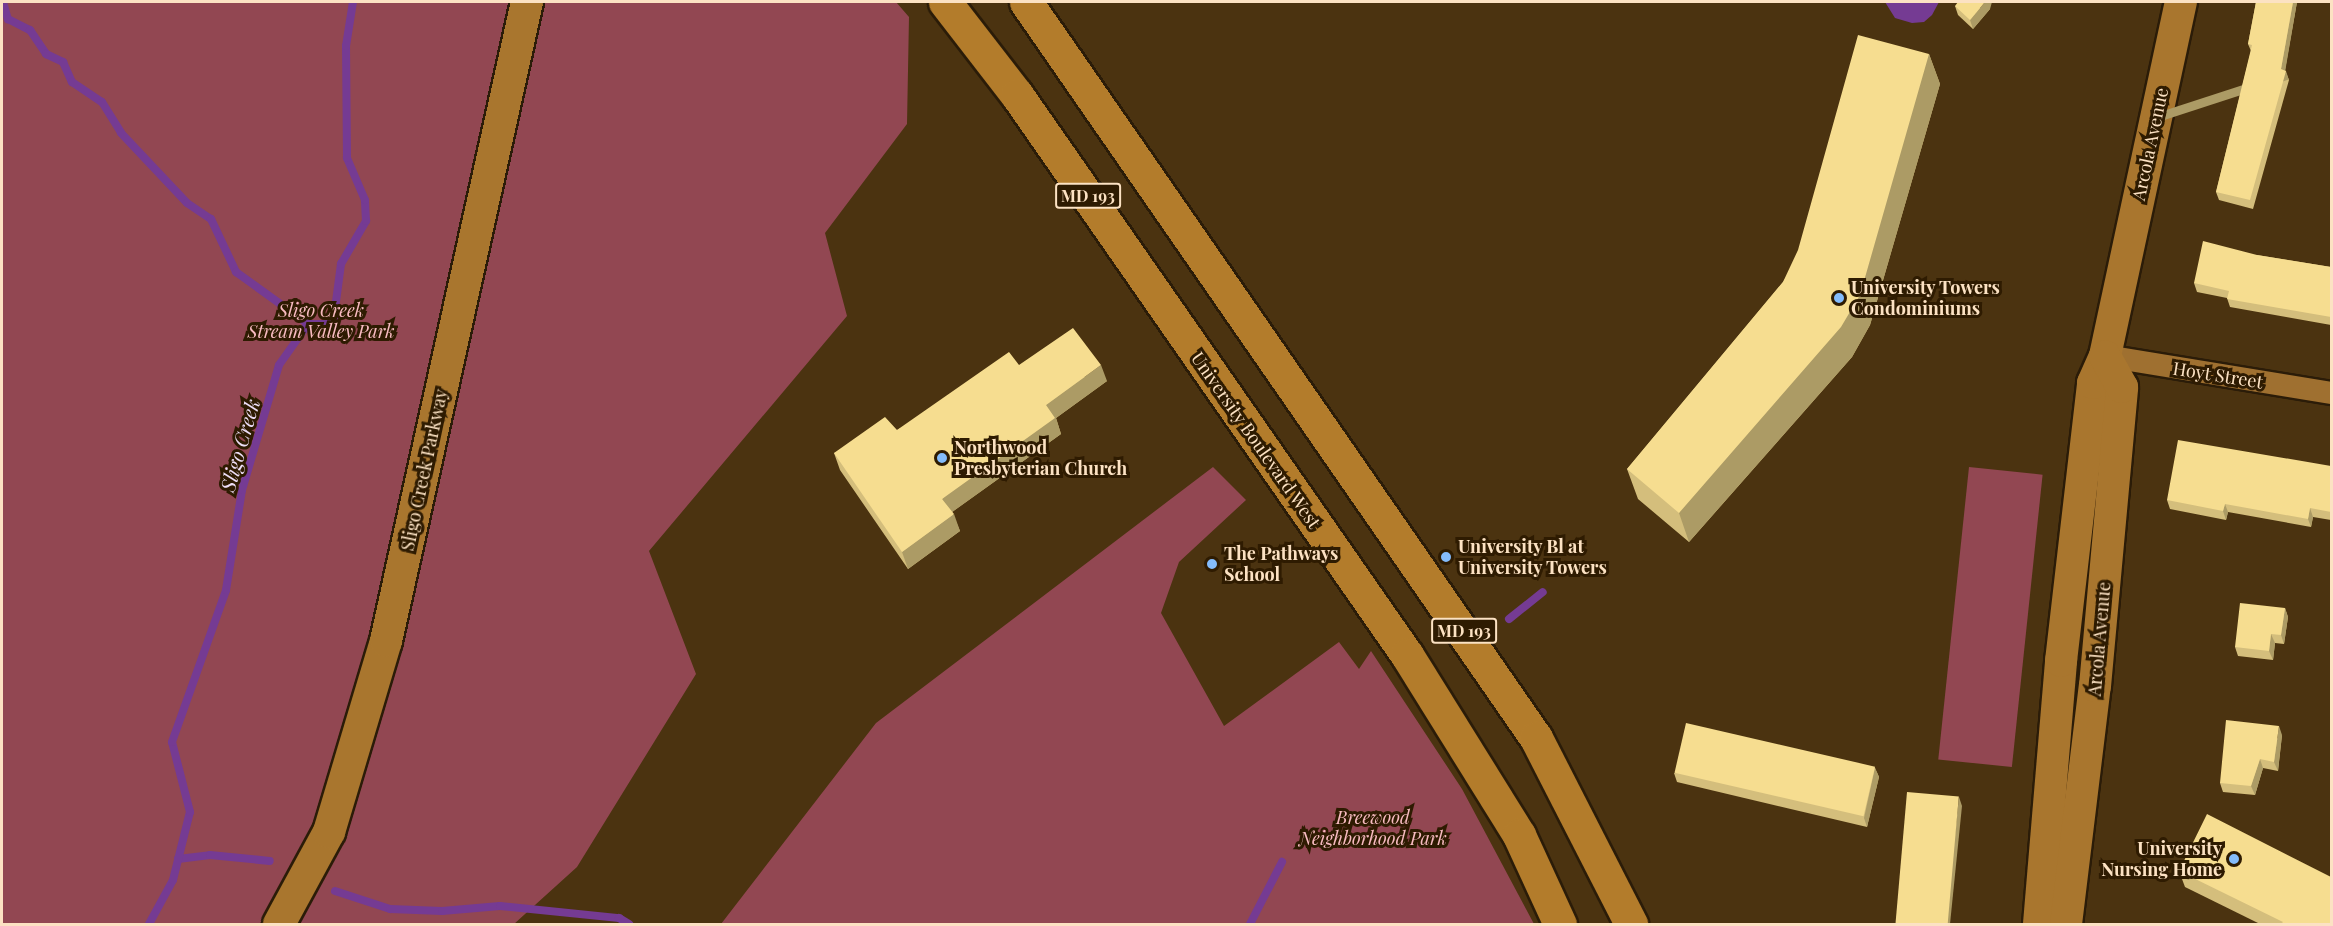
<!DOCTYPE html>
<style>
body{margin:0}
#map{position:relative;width:2333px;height:926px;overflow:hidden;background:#4b3310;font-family:"Playfair Display",serif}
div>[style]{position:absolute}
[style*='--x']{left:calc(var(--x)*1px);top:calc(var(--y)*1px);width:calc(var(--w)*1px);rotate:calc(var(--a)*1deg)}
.green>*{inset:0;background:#924752;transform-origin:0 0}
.water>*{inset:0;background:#753b93}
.stream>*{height:8px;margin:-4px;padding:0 4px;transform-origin:4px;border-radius:4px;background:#753b93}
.roads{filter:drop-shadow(2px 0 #2b1c08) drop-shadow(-2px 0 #2b1c08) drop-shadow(0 2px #2b1c08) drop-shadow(0 -2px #2b1c08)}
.street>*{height:22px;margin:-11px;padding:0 11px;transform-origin:11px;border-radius:11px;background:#9f7030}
.secondary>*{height:32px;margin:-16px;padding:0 16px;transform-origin:16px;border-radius:16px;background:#a9762e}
.primary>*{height:33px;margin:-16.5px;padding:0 16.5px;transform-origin:16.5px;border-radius:16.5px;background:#b37c2b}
.wall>*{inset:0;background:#d4be7c}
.shaded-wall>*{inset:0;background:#ac9b65;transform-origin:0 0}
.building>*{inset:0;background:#f6dd90;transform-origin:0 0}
.dots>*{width:16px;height:16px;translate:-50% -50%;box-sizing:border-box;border:3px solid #2e1b01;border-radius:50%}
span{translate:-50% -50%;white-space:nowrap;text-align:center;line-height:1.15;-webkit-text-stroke:6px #2e1b01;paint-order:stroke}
.shield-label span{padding:2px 4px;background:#2e1b01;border:2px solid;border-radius:4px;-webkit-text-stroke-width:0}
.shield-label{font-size:16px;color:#fce2c3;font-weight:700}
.street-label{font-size:18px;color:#fce2c3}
.poi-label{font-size:18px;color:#fce2c3;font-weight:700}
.left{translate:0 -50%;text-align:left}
.right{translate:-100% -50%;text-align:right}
.park-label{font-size:18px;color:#f8bbc1;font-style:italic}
.water-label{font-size:20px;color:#eddef6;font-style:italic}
.frame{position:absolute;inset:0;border:3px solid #fce2c3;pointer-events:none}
</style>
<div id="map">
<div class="green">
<i style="clip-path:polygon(2px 2px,896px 2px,909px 17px,907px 124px,825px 233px,847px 316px,649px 551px,696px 674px,577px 867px,514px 924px,2px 924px)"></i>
<i style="clip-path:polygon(1213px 467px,1246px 500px,1179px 562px,1161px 613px,1224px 726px,1339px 642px,1359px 669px,1371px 651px,1462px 789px,1534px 924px,721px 924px,876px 723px)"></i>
<i style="left:1969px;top:467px;width:74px;height:294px;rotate:6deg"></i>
</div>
<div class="water">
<i style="clip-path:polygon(1885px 2px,1939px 2px,1932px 15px,1924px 22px,1912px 23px,1895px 18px)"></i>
</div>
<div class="stream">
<i style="--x:3;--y:2;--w:18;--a:74"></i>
<i style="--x:8;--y:19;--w:25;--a:27"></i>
<i style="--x:30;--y:30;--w:29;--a:56"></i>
<i style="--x:46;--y:54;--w:19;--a:25"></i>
<i style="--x:63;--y:62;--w:22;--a:66"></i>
<i style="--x:72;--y:82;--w:36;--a:34"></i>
<i style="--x:102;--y:102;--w:36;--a:58"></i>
<i style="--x:121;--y:133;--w:96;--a:46.7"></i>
<i style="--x:187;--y:203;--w:29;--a:34"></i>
<i style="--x:211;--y:219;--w:59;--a:64.7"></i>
<i style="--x:236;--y:272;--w:89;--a:35.8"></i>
<i style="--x:1509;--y:619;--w:43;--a:-38.5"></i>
<i style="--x:178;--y:859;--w:32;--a:-7"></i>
<i style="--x:210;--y:855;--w:60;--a:5.7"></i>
<i style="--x:335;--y:891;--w:58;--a:18.1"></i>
<i style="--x:390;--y:909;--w:52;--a:2.2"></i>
<i style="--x:442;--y:911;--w:58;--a:-4.9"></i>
<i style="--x:500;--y:906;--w:120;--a:5.8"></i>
<i style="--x:619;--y:918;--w:12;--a:31"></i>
<i style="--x:149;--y:924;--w:50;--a:-61.4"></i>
<i style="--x:173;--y:880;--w:70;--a:-76"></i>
<i style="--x:190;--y:812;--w:72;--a:-104.4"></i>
<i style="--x:172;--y:742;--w:161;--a:-70.4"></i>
<i style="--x:226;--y:590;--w:101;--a:-80.9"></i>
<i style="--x:242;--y:490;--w:130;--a:-73.5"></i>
<i style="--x:279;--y:365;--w:50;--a:-54.7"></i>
<i style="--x:308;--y:324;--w:25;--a:0"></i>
<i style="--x:333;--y:324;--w:61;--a:-82.4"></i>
<i style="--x:341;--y:264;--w:50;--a:-59.8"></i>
<i style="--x:366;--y:221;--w:21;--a:-93"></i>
<i style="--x:365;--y:200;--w:46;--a:-113.2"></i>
<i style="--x:347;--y:158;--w:112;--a:-90.5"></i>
<i style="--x:346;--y:46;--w:45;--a:-81"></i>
<i style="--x:1250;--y:924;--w:70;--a:-62.7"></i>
</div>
<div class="roads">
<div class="street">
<i style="--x:2105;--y:356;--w:230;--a:9.3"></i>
</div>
<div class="secondary">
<i style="--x:279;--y:924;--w:105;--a:-61.5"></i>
<i style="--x:329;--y:832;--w:199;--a:-73.4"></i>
<i style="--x:386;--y:641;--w:654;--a:-77.56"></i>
<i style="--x:2039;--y:924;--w:264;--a:-85.2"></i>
<i style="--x:2061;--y:661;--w:280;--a:-83.4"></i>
<i style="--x:2093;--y:383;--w:30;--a:-66"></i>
<i style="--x:2105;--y:356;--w:362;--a:-77.9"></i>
<i style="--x:2066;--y:924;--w:240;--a:-83.1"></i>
<i style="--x:2095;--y:686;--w:300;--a:-84.8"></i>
<i style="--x:2122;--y:387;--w:35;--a:-119"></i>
</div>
<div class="primary">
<i style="--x:945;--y:2;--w:118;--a:52.3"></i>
<i style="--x:1017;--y:95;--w:682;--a:55.15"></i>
<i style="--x:1407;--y:655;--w:212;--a:58.1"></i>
<i style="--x:1519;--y:835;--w:98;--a:65.3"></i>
<i style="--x:1026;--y:2;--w:895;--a:55.28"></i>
<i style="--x:1536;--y:738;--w:209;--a:62.9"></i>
</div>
</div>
<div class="wall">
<i style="clip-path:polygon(2256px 2px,2297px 2px,2285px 70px,2289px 80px,2253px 209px,2219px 200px,2216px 192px,2251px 51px,2248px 44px)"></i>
<i style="clip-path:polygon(1955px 6px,1990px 9px,1973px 29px,1958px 15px)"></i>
<i style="clip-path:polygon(1929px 54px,1940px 84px,1870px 325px,1852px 357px,1689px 542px,1638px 499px,1627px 469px,1783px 282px)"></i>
<i style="clip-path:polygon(2257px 255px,2331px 267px,2331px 325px,2230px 307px,2227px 298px,2197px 292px,2194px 283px)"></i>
<i style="clip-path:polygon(1019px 365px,1107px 381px,1056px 418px,1061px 434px,952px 512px,960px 531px,908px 569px,840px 470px,834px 453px,897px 430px)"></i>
<i style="clip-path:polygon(2331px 466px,2331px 520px,2313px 517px,2311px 527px,2228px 512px,2226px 520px,2170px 509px,2167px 500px)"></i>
<i style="clip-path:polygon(2285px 608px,2288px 617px,2284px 644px,2275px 643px,2273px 660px,2238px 656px,2235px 647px)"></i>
<i style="clip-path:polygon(2282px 735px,2278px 771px,2263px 768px,2255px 795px,2223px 792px,2220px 783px)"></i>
<i style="clip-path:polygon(1875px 768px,1879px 777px,1867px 827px,1677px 782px,1674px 773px)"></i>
<i style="clip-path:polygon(2179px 871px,2331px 924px,2260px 924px,2185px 887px)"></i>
</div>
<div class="shaded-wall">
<i style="clip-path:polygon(1985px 2px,1992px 2px,1990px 9px,1973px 29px,1970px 20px)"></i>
<i style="clip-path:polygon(2293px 2px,2297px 2px,2284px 78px,2281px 69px)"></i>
<i style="clip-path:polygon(1929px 54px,1940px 84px,1870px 325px,1852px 357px,1689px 542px,1679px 513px)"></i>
<i style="left:2286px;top:71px;width:9px;height:134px;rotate:72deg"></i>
<i style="clip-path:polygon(1101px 365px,1107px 381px,1056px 418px,1061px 434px,948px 515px,942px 499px,1046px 405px)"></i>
<i style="clip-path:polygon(2225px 504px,2228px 512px,2226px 520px,2223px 511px)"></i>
<i style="clip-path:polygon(2310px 508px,2313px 517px,2311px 527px,2308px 519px)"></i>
<i style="clip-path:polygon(954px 514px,960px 531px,908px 569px,902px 552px)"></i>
<i style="clip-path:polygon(2285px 608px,2288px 617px,2284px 644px,2281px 635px)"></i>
<i style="clip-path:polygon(2271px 634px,2275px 643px,2273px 660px,2269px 651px)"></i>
<i style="clip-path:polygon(2279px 726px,2282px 735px,2278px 771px,2274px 762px)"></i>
<i style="clip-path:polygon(2260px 759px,2263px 768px,2255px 795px,2251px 786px)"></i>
<i style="clip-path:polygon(1875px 768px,1879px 777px,1867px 827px,1864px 818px)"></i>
<i style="clip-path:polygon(1959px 797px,1962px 806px,1950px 924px,1945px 924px)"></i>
</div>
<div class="building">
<i style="clip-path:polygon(1958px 2px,1985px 2px,1970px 20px,1955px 6px)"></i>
<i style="clip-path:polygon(2256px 2px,2293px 2px,2281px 69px,2286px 71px,2250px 200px,2216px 192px,2252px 45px,2248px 44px)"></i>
<i style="clip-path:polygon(1858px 35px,1929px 54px,1860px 295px,1841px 327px,1679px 513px,1627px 469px,1783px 282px,1798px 250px)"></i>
<i style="clip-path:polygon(2203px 241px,2257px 255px,2331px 267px,2331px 317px,2227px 299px,2229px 291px,2194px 283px)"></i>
<i style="clip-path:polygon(1073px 328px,1101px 365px,1046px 405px,1055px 418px,942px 499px,954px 514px,902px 552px,834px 453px,885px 417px,897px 430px,1009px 352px,1019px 365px)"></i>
<i style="clip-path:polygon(2178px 440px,2331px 466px,2331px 512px,2310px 508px,2308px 519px,2225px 504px,2223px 511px,2167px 500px)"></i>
<i style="clip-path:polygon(2240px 603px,2285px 608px,2281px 635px,2271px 634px,2269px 651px,2235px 647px)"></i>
<i style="clip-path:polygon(2226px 720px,2279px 726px,2274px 762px,2260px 759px,2251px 786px,2220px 783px)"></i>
<i style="left:1686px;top:723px;width:194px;height:51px;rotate:13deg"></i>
<i style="left:1907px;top:792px;width:52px;height:133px;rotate:5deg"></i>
<i style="clip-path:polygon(2207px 814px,2331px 877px,2331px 924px,2281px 924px,2283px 922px,2179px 871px)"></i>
</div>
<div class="dots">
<i style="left:1839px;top:298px;background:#84bcfb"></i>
<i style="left:942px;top:458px;background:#84bcfb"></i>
<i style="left:1446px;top:557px;background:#84bcfb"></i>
<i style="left:1212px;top:564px;background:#84bcfb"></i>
<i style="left:2234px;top:859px;background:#84bcfb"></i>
</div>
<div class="shield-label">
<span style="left:1088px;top:196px">MD 193</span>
<span style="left:1464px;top:631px">MD 193</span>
</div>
<div class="street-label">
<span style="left:2150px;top:144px;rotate:-78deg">Arcola Avenue</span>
<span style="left:2218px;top:375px;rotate:9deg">Hoyt Street</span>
<span style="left:1256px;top:440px;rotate:55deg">University Boulevard West</span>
<span style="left:424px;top:470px;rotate:-78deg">Sligo Creek Parkway</span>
<span style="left:2099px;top:639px;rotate:-85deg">Arcola Avenue</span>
</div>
<div class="poi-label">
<span class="left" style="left:1851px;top:298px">University Towers<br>Condominiums</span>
<span class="left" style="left:954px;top:458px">Northwood<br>Presbyterian Church</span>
<span class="left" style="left:1458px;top:557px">University Bl at<br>University Towers</span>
<span class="left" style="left:1224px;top:564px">The Pathways<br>School</span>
<span class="right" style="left:2222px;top:859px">University<br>Nursing Home</span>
</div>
<div class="park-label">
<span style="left:321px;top:321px">Sligo Creek<br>Stream Valley Park</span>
<span style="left:1373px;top:828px">Breewood<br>Neighborhood Park</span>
</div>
<div class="water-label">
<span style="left:239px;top:445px;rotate:-74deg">Sligo Creek</span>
</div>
<div class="frame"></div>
</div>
